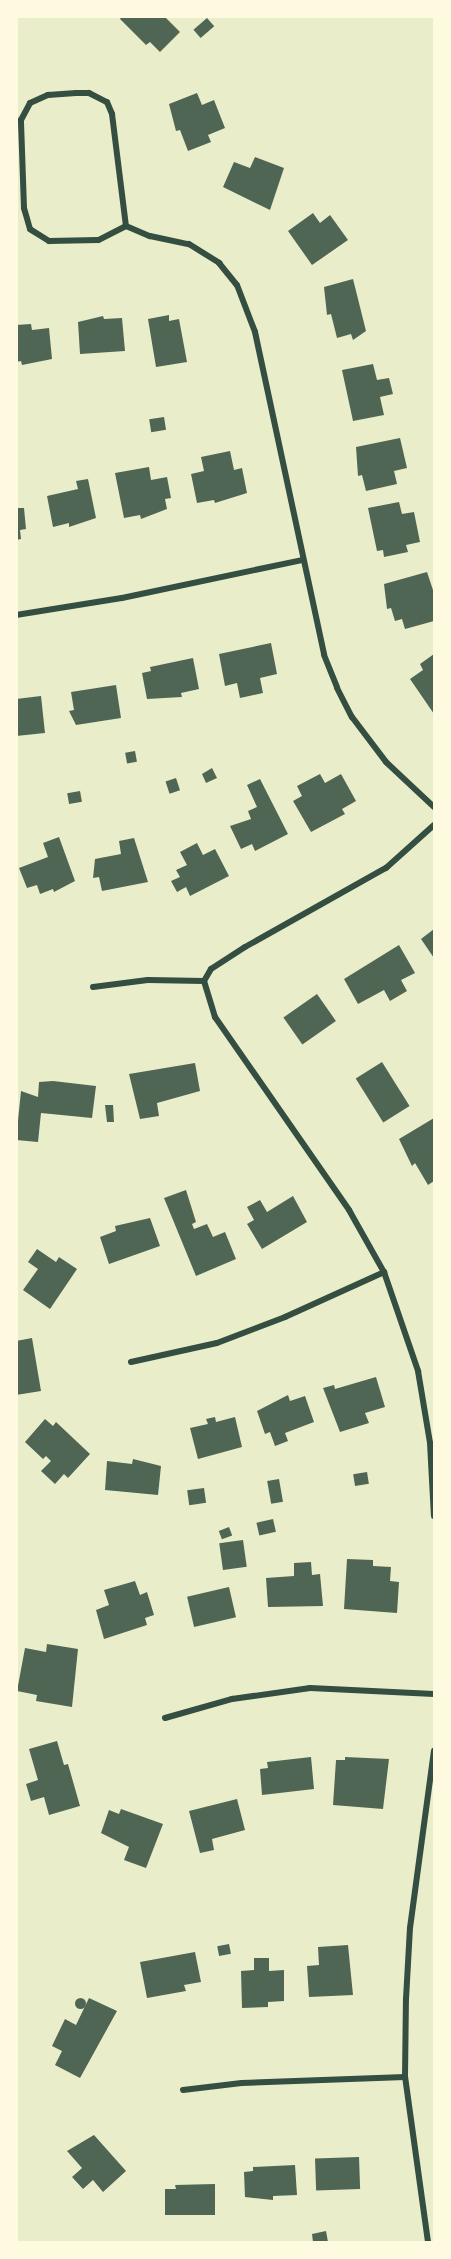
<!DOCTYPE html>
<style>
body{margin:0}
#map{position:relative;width:451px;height:2259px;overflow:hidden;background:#e9edc9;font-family:Raleway,sans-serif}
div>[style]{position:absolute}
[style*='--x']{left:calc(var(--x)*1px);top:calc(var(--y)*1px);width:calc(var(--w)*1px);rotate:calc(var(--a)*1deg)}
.building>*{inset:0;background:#4f6655;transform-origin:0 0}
.round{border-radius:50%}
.minor>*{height:6px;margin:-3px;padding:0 3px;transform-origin:3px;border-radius:3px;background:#344e41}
span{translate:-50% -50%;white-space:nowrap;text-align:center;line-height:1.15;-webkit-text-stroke:6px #fefae0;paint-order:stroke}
.frame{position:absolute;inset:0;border:18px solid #fefae0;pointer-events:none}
</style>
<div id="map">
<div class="building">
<i style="clip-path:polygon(122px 16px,164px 16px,180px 32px,160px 52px,150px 42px,146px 45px,120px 19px)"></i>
<i style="left:207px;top:18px;width:11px;height:18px;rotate:49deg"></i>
<i style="clip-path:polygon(197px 93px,202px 105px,214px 100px,225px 128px,208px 135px,211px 142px,188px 151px,180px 130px,176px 131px,169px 104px)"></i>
<i style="clip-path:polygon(255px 157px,284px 168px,270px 210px,223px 187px,234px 162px,250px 168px)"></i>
<i style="clip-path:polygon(313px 213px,320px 223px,330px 215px,348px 240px,312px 265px,288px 231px)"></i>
<i style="clip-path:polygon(353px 279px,366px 331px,353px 340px,351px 334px,337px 338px,331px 314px,327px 315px,324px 287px)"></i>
<i style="clip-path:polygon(169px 315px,169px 321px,179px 319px,187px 362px,156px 367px,148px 319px)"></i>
<i style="clip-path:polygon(103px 316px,104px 319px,122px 318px,125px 351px,80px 354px,78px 322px)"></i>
<i style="clip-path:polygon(31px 324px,32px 330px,49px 328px,52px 359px,22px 365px,21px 361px,16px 362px,16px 325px)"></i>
<i style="clip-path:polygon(373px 364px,377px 380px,389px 378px,393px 394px,380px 397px,384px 415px,353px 421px,342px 370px)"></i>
<i style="left:164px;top:417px;width:13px;height:15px;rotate:81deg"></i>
<i style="clip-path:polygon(400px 438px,407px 468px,394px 471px,397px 484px,366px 491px,362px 475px,358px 476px,356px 447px)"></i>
<i style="clip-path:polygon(230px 451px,234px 470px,242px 468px,247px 493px,215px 503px,214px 500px,197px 503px,191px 474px,204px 471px,201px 457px)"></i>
<i style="clip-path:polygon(149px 467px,151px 480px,167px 477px,171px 498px,165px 499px,167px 509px,141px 519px,140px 515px,124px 518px,115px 473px)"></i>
<i style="clip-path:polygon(88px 479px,96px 518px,69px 527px,69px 523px,53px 527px,47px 496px,78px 489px,76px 481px)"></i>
<i style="clip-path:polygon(399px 502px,402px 514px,414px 512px,420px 542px,406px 545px,408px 552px,384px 557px,383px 550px,377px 551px,368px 508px)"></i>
<i style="clip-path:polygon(16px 508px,24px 508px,26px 529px,20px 530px,21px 539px,16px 540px)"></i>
<i style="clip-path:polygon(427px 572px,434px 593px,434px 621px,405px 629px,402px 619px,395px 621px,391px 608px,387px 609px,384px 584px)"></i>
<i style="clip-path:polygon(271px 643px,277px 674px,260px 678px,263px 693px,240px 698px,237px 683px,225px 686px,219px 654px)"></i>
<i style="clip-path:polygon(434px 654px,434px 714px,410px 679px,423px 670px,420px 664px)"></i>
<i style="clip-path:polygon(193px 658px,199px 689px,181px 693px,182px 697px,147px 699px,142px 673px,151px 671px,150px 667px)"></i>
<i style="clip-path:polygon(116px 685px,121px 718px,76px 725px,69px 711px,74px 710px,71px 692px)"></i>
<i style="clip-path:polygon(41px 696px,45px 733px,16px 736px,16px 699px)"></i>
<i style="left:135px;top:751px;width:11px;height:10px;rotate:80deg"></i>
<i style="clip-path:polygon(212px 768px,217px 778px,206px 783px,202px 774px)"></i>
<i style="clip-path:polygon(320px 774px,325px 783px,341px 774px,356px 801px,342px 809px,345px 814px,311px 832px,293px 801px,302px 796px,297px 786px)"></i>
<i style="left:176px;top:778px;width:13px;height:11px;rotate:72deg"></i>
<i style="clip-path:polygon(260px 779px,288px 834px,255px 851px,252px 844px,241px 849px,230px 826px,251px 819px,248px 811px,257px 807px,247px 785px)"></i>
<i style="left:80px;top:791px;width:11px;height:13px;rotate:80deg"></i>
<i style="clip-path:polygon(59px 837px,75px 881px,54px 892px,53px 889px,40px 894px,37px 885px,27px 888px,19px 868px,48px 857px,43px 843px)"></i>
<i style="clip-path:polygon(134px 838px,148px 882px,102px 891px,99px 877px,93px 878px,95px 859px,121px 854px,119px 841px)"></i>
<i style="clip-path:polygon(197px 843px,203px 855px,215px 849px,229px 876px,190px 896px,186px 887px,177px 892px,171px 881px,180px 877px,176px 870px,187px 865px,180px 852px)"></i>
<i style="clip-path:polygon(434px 929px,434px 958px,421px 939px)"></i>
<i style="clip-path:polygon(399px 945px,415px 973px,401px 980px,407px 991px,390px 1001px,384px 990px,358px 1004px,344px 979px)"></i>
<i style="left:317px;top:994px;width:33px;height:41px;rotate:55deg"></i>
<i style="left:382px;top:1062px;width:52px;height:31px;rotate:58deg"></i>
<i style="clip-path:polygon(195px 1063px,200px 1091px,157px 1103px,159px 1116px,140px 1119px,129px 1074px)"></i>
<i style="clip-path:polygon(53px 1081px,96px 1086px,92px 1118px,41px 1113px,38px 1142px,16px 1140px,21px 1091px,38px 1097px,39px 1082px)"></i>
<i style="clip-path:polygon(105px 1105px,113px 1105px,114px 1122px,107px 1122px)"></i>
<i style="clip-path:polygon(434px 1118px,434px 1181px,428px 1185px,415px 1163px,412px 1166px,399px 1139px)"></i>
<i style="clip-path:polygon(186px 1190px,196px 1222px,192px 1224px,194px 1229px,207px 1224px,213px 1237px,225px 1232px,236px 1259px,196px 1276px,164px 1198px)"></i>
<i style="clip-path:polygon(293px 1196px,307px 1222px,262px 1249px,247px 1224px,254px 1220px,247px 1207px,260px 1200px,267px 1212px)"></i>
<i style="clip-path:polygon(150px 1218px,160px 1246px,109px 1264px,100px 1237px,116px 1231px,115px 1226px)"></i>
<i style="clip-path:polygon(37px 1249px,56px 1262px,59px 1257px,77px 1269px,50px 1309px,23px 1290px,38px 1269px,28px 1262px)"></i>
<i style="clip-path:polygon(32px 1338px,41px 1391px,16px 1395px,16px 1341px)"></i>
<i style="clip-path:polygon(376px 1377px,385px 1407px,365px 1413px,369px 1423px,340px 1432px,323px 1388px,334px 1385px,335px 1389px)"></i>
<i style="clip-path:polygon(288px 1395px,290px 1401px,305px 1396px,314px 1422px,285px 1433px,288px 1441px,275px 1446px,270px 1432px,265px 1434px,257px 1411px)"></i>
<i style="clip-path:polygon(215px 1417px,216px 1422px,235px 1417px,242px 1447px,198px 1459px,190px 1428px,208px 1424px,206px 1419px)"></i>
<i style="clip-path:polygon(45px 1419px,53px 1426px,56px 1422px,90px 1454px,68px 1478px,64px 1474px,55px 1484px,41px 1471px,51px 1461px,46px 1456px,43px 1459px,25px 1442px)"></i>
<i style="clip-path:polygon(133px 1459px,161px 1466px,158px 1495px,105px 1490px,107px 1461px,132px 1464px)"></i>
<i style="left:367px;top:1472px;width:12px;height:14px;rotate:81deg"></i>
<i style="left:279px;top:1479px;width:23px;height:12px;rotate:80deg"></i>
<i style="left:204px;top:1488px;width:15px;height:17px;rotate:82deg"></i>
<i style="left:273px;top:1519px;width:13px;height:17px;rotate:77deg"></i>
<i style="left:229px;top:1527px;width:9px;height:11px;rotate:69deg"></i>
<i style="left:243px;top:1540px;width:27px;height:24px;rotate:82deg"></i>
<i style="clip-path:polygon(347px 1559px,373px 1560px,373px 1566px,391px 1567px,390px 1581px,399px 1582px,397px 1613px,344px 1609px)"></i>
<i style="clip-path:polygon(311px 1562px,312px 1575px,320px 1574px,323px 1606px,268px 1607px,266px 1578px,294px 1576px,294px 1563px)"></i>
<i style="clip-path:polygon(135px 1581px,140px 1595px,147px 1592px,154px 1615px,145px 1618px,147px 1625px,104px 1639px,96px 1610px,109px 1605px,104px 1590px)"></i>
<i style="left:229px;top:1587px;width:31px;height:43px;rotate:77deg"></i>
<i style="clip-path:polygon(47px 1644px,78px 1649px,72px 1707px,36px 1701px,37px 1695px,17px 1691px,25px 1648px,46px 1652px)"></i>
<i style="clip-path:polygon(57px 1741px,64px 1765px,68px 1764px,80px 1806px,49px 1815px,44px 1797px,31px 1801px,26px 1784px,38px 1780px,29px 1749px)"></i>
<i style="clip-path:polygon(311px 1757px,314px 1789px,262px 1795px,260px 1769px,268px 1768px,267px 1762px)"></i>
<i style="clip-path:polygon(345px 1757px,389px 1759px,383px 1809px,333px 1805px,336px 1760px,345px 1760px)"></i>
<i style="clip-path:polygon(237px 1799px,245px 1830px,212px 1839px,214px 1850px,200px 1853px,189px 1811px)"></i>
<i style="clip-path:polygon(121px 1809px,163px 1824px,146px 1868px,124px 1860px,129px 1847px,101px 1833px,109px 1810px,119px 1814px)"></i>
<i style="left:229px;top:1944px;width:10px;height:12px;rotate:79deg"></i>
<i style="clip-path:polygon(348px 1945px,353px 1995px,309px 1997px,307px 1966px,319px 1965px,318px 1947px)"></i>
<i style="clip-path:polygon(195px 1952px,201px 1982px,184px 1985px,186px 1991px,147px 1998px,140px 1962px)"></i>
<i style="clip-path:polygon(254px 1958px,269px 1958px,269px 1971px,284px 1970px,284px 2001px,268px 2002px,268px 2007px,242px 2008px,241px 1971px,254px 1970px)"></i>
<i class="round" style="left:74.5px;top:1997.5px;width:11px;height:11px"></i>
<i style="clip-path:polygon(89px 1998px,117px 2011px,80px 2078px,55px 2065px,62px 2051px,52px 2046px,65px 2019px,76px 2025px)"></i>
<i style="clip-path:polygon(94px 2135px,126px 2171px,103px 2192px,93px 2180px,83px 2189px,72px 2177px,82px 2168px,67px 2151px)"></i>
<i style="left:359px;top:2157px;width:32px;height:44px;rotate:88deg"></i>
<i style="clip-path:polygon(295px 2165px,297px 2195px,273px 2196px,273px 2200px,245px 2197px,244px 2172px,253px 2171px,253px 2167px)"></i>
<i style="clip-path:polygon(215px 2184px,215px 2215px,165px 2215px,165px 2189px,176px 2189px,175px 2185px)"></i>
<i style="clip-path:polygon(326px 2231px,328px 2242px,313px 2242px,312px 2234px)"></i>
</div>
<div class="minor">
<i style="--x:126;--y:226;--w:31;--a:153"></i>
<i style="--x:98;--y:240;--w:49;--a:178.8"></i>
<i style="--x:49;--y:241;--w:22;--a:-148"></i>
<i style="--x:30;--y:229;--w:22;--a:-106"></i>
<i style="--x:24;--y:208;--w:88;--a:-92"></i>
<i style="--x:21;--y:120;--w:19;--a:-62"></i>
<i style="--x:30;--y:103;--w:20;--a:-24"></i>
<i style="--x:48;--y:95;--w:28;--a:-4"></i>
<i style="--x:76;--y:93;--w:13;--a:0"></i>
<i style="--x:89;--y:93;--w:20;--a:27"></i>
<i style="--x:107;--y:102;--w:13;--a:67"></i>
<i style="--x:112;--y:114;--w:113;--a:82.9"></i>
<i style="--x:126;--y:226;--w:26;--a:23"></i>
<i style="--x:150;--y:236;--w:40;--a:12"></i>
<i style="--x:189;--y:244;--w:36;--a:32"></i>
<i style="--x:219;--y:263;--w:28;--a:51"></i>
<i style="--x:237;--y:285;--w:50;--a:69"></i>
<i style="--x:255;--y:332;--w:330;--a:77.9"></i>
<i style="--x:324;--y:655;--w:35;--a:68"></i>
<i style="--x:337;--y:688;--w:33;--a:63"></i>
<i style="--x:352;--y:717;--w:56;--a:52.9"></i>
<i style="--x:386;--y:762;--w:66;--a:43.2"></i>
<i style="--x:16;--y:615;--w:107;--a:-9.1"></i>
<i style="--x:122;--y:598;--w:185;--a:-11.9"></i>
<i style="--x:204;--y:981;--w:38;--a:73"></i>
<i style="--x:215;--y:1017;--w:235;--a:55.2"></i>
<i style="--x:349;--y:1210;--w:71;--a:60.6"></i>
<i style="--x:384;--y:1272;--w:105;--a:71"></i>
<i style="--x:418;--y:1371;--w:73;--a:80.5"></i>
<i style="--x:430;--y:1443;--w:73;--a:86.9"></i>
<i style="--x:204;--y:981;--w:14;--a:-60"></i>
<i style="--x:211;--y:969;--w:40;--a:-32.9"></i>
<i style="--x:245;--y:947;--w:162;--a:-29.3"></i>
<i style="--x:386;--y:868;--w:64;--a:-41.9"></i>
<i style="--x:93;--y:987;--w:55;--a:-7.3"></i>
<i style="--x:148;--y:980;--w:56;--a:1"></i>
<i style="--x:131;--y:1362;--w:88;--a:-12.5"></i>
<i style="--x:217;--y:1343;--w:73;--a:-20.9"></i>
<i style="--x:285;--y:1317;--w:109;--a:-24.4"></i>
<i style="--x:165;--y:1718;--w:70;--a:-15.8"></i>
<i style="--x:232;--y:1699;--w:79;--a:-8"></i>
<i style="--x:310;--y:1688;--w:124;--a:2.8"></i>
<i style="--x:183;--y:2090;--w:59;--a:-6.8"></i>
<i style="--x:242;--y:2083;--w:163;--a:-2.1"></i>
<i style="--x:428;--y:2242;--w:167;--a:-97.9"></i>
<i style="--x:405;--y:2077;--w:78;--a:-89.3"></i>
<i style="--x:406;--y:1999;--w:71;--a:-86.8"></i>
<i style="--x:410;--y:1928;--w:179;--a:-82.3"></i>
</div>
<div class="frame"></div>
</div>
